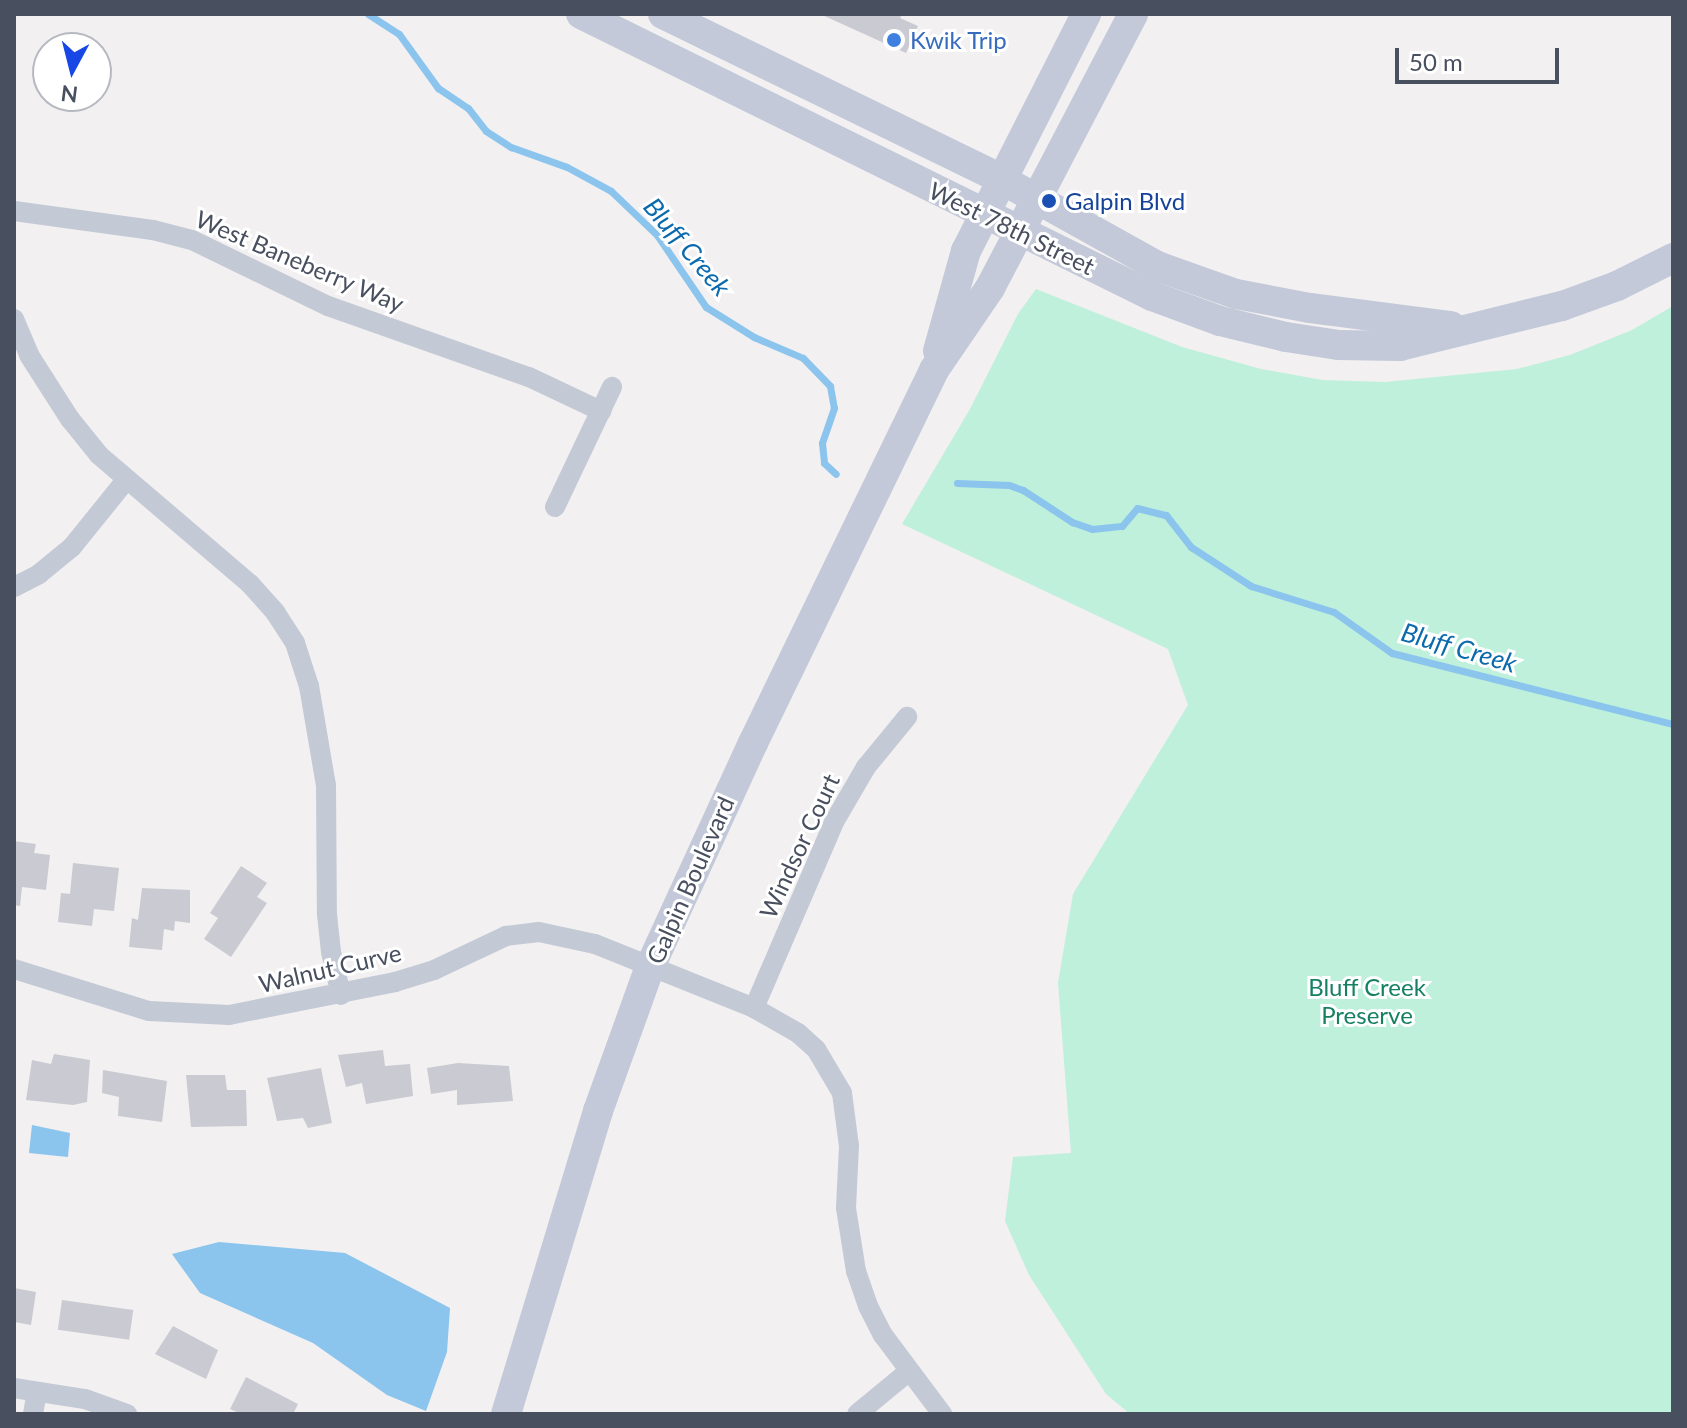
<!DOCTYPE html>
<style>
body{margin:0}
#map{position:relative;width:1687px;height:1428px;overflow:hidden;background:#f2f0f0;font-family:Lato,sans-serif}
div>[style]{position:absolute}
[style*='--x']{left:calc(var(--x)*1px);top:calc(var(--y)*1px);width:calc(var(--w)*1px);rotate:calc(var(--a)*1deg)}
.green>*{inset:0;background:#bef0dc}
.water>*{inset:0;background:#8bc4ed}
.stream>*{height:7px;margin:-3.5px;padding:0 3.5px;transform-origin:3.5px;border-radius:3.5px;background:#8bc4ed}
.building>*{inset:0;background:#cacbd2;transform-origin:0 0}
.street>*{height:20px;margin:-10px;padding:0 10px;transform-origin:10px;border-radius:10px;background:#c3c9d5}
.secondary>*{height:30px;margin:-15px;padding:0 15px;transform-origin:15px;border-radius:15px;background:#c3c9d9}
.dots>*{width:22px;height:22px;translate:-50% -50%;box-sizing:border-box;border:4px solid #fff;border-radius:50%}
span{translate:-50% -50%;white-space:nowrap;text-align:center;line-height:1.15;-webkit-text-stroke:6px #fff;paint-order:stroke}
.shop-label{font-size:24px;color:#366cbe}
.left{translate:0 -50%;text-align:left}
.transit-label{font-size:24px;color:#164399}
.street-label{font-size:24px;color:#484f5e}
.park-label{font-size:24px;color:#168162}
.water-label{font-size:26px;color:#0b6aad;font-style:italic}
.frame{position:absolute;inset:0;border:16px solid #484f5e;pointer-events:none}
.north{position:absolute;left:32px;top:32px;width:80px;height:80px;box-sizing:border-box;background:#fff;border:2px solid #b6b9bf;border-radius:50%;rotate:187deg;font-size:22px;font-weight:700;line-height:32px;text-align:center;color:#484f5e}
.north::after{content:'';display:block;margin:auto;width:28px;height:36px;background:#1747e5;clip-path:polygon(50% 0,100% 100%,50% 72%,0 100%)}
.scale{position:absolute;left:1395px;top:48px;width:164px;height:36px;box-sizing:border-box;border:4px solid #484f5e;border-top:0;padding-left:10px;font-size:24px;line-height:28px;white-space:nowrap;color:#484f5e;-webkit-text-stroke:6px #fff;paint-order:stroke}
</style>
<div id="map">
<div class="green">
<i style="clip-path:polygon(1036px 289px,1182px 347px,1261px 369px,1322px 380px,1385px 382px,1517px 369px,1570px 355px,1632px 330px,1673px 306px,1673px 1414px,1130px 1414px,1106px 1394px,1029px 1275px,1005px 1221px,1013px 1157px,1071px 1153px,1058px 983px,1073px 894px,1188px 705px,1168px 649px,902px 524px,970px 409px,1018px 314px)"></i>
</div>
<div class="water">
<i style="clip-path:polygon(32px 1125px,70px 1133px,68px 1157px,29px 1153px)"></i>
<i style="clip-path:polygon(219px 1242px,345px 1253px,450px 1308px,447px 1352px,426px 1411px,387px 1395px,313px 1343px,200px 1293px,172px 1254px)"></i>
</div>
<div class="stream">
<i style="--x:368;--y:14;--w:37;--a:33"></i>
<i style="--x:399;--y:34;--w:67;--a:54.2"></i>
<i style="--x:438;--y:88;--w:36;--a:34"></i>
<i style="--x:468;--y:108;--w:29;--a:52"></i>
<i style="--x:486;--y:131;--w:30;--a:33"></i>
<i style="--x:511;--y:147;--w:59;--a:19.7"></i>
<i style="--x:567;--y:167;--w:50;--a:28.6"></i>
<i style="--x:611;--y:191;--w:64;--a:43.7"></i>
<i style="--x:657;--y:235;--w:87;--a:55.8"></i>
<i style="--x:706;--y:307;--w:57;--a:32"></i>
<i style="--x:754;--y:337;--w:53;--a:23.2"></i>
<i style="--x:803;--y:358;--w:39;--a:46"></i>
<i style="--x:830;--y:386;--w:22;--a:80"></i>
<i style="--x:834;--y:408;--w:37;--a:109"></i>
<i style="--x:822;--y:443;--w:20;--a:84"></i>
<i style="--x:824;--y:463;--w:16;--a:43"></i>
<i style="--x:957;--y:483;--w:52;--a:2.2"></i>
<i style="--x:1009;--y:485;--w:15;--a:20"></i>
<i style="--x:1023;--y:490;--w:59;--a:33.1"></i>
<i style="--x:1072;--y:522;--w:21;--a:19"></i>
<i style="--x:1092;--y:529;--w:30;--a:-6"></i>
<i style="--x:1122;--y:526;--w:23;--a:-50"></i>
<i style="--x:1137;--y:508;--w:30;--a:14"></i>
<i style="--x:1166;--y:515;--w:41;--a:52"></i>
<i style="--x:1191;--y:547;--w:72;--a:33"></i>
<i style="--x:1251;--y:586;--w:87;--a:17.4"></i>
<i style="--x:1334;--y:612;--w:71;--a:35.3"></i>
<i style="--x:1392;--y:653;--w:290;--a:14.2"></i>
</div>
<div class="building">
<i style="clip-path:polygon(820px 14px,902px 14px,900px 18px,918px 26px,906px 53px)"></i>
<i style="clip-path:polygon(14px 841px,36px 844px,34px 853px,50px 855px,46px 890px,22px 887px,20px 906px,14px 905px)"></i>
<i style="clip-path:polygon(73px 863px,119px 868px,114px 911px,94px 909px,92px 926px,58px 922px,61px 893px,70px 894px)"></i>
<i style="clip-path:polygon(241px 866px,267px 883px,257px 897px,267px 903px,231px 957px,204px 939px,218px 918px,210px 913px)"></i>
<i style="clip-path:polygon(142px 888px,190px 890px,190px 923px,175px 921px,174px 931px,164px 929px,162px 950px,129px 947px,132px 918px,138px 920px)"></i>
<i style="clip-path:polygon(383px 1050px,385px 1066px,410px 1064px,413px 1096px,366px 1104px,362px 1083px,346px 1087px,338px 1055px)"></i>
<i style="clip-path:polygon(54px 1054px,90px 1060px,87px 1102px,73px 1105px,26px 1100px,32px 1060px,51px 1064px)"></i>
<i style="clip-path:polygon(458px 1063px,509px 1066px,513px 1101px,457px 1105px,457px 1090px,431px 1094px,427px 1068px)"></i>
<i style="clip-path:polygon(321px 1068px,332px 1123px,308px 1128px,303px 1118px,277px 1121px,267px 1078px)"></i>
<i style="clip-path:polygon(103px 1070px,167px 1081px,162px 1122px,118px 1116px,119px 1097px,102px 1093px)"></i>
<i style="clip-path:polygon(186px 1075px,225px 1075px,227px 1090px,246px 1090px,247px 1126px,191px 1127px)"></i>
<i style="clip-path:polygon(14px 1288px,36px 1292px,31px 1325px,14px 1322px)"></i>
<i style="left:62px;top:1300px;width:72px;height:30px;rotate:8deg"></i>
<i style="clip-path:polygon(173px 1326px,218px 1350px,206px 1379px,155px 1354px)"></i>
<i style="clip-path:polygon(246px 1377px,298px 1404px,293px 1414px,241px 1414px,230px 1409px)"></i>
</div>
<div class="street">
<i style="--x:14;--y:211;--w:140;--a:7.8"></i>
<i style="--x:153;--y:230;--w:40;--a:14.4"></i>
<i style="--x:192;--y:240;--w:151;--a:25.9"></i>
<i style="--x:328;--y:306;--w:213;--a:19.5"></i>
<i style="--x:529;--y:377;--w:80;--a:25.3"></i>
<i style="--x:14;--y:319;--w:39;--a:67"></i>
<i style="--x:29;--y:355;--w:76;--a:57.4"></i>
<i style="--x:70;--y:419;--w:46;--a:51.1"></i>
<i style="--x:99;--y:455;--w:199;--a:40.5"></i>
<i style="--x:250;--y:584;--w:38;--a:48"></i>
<i style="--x:275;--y:612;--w:37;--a:57"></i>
<i style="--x:295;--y:643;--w:45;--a:72"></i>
<i style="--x:309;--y:686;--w:100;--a:80.3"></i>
<i style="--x:326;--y:785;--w:129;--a:89.6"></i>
<i style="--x:327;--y:914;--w:38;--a:84"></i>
<i style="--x:331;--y:952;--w:44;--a:76.9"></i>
<i style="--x:555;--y:507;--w:133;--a:-64.6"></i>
<i style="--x:14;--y:587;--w:28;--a:-27"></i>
<i style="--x:39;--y:574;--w:43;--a:-39.3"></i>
<i style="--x:72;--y:547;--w:86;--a:-51.1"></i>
<i style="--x:14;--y:969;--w:141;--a:17.3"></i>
<i style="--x:149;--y:1011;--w:80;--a:2.9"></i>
<i style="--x:229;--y:1015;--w:169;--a:-11.2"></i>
<i style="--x:395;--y:982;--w:41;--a:-17.1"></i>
<i style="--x:434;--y:970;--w:80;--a:-25.3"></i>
<i style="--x:506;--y:936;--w:33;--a:-7"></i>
<i style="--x:539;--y:932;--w:57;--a:12.1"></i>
<i style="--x:595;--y:944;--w:171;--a:21.9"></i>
<i style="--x:754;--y:1008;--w:51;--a:29.6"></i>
<i style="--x:798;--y:1033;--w:24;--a:42"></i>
<i style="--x:816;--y:1049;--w:51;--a:59.4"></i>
<i style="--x:842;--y:1093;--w:53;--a:82.5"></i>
<i style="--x:849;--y:1146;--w:62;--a:92.8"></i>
<i style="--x:846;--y:1208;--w:64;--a:81"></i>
<i style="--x:856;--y:1271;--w:37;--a:71"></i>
<i style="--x:868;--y:1306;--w:33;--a:63"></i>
<i style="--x:883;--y:1335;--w:99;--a:53.2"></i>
<i style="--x:754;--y:1008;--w:202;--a:-66.7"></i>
<i style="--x:834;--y:822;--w:64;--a:-59.8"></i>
<i style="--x:866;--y:767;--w:65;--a:-50.6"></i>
<i style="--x:14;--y:1388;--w:72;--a:8.8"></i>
<i style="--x:85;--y:1399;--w:45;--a:19.7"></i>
<i style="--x:33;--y:1414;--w:22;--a:-80"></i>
<i style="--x:857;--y:1414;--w:66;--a:-39.5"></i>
</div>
<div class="secondary">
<i style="--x:581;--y:14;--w:637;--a:26.28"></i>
<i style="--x:1152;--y:296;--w:72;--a:20.2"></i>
<i style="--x:1220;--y:321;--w:68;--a:13.6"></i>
<i style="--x:1286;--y:337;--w:54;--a:8.6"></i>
<i style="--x:1339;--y:345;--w:61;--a:0.9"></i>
<i style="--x:1400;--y:346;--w:167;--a:-13.9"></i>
<i style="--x:1562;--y:306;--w:59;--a:-20"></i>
<i style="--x:1617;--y:286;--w:63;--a:-26.6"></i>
<i style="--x:663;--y:14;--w:376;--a:26"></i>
<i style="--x:1001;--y:179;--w:179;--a:29.1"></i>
<i style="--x:1157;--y:266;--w:84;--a:19.5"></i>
<i style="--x:1236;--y:294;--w:75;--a:10.7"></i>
<i style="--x:1310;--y:308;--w:142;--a:7.3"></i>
<i style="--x:938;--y:351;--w:104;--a:-74.4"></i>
<i style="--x:966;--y:251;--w:266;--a:-63.1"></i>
<i style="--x:506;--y:1414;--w:317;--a:-73.1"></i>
<i style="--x:598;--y:1111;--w:151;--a:-70.2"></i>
<i style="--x:649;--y:969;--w:249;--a:-65.3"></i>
<i style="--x:753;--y:743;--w:415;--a:-64.1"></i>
<i style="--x:934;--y:370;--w:99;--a:-55.7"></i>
<i style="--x:990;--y:288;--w:309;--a:-62.4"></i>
</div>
<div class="dots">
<i style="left:894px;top:40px;background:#3f7fe0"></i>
<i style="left:1049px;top:201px;background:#1a4fb4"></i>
</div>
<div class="shop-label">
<span class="left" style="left:910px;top:40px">Kwik Trip</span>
</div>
<div class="transit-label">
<span class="left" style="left:1065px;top:201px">Galpin Blvd</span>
</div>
<div class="street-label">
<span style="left:1012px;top:228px;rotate:26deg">West 78th Street</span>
<span style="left:300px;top:261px;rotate:23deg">West Baneberry Way</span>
<span style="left:799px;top:846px;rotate:-65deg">Windsor Court</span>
<span style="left:690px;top:880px;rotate:-66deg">Galpin Boulevard</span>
<span style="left:330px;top:968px;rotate:-13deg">Walnut Curve</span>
</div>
<div class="park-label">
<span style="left:1367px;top:1001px">Bluff Creek<br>Preserve</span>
</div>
<div class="water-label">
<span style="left:687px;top:247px;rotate:50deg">Bluff Creek</span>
<span style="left:1459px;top:648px;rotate:16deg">Bluff Creek</span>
</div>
<div class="frame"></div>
<div class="north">N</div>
<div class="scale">50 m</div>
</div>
